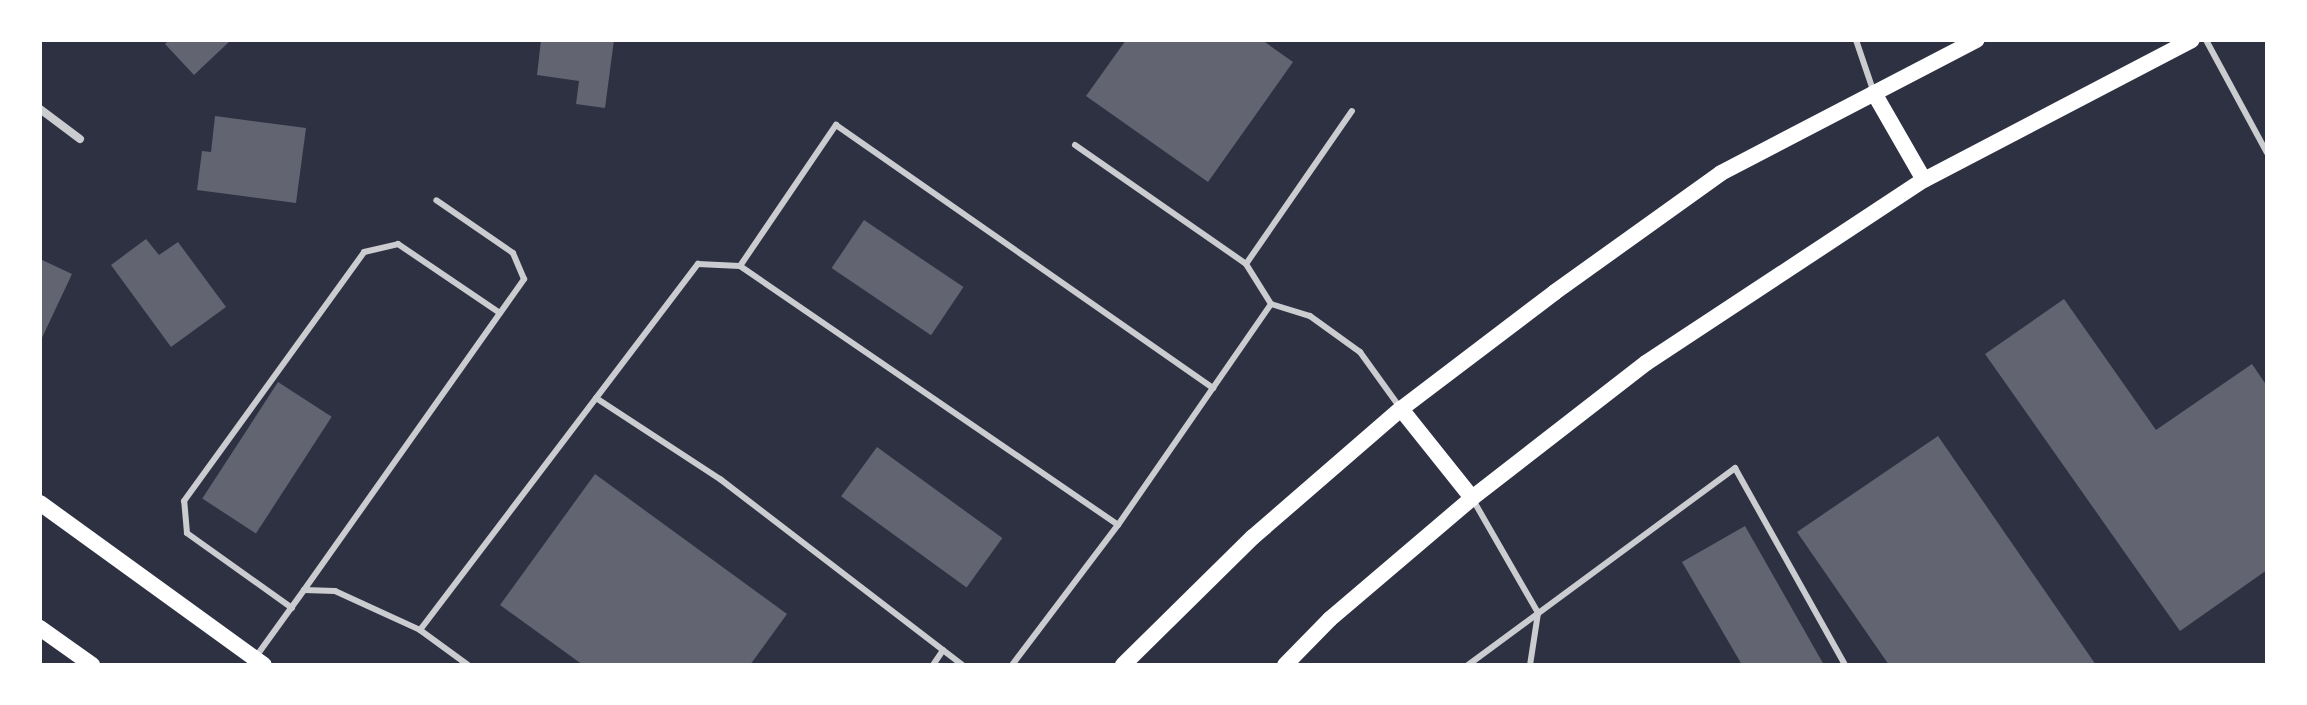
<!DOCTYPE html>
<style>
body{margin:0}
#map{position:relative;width:2307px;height:705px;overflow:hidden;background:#2d3142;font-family:"PT Sans Narrow",sans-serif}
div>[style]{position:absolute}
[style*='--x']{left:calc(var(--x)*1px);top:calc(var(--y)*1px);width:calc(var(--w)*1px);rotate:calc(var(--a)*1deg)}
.building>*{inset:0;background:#626471;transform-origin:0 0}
.service>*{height:6px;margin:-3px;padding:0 3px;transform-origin:3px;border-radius:3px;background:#caccd0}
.minor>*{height:8px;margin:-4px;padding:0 4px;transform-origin:4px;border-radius:4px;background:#caccd0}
.secondary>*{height:16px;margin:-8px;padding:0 8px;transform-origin:8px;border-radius:8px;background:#fff}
span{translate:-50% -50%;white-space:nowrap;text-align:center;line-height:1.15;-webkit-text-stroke:6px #fff;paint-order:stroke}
.frame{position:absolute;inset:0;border:42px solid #fff;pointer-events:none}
</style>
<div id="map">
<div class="building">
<i style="clip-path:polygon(169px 40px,231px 40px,194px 75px,165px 44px)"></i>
<i style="clip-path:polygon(541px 40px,614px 40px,605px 108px,576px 104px,579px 81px,537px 75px)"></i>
<i style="clip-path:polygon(1126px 40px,1262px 40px,1293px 62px,1208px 182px,1086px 96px)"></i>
<i style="clip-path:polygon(215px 116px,306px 128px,296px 203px,197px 190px,202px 151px,211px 152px)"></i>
<i style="left:864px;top:220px;width:120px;height:58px;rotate:34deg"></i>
<i style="clip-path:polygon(146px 239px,159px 255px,178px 242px,226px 307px,171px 347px,111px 265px)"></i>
<i style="clip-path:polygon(40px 259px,72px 274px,40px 342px)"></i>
<i style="clip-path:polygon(2064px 299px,2156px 430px,2252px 364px,2267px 386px,2267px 570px,2180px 631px,1985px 354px)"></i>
<i style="left:278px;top:382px;width:64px;height:139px;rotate:33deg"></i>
<i style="clip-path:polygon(1938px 436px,2096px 665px,1889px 665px,1797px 532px)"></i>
<i style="left:877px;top:447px;width:155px;height:61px;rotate:36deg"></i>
<i style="clip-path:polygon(595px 474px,787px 614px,750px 665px,583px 665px,500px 605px)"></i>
<i style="clip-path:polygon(1745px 526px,1824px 665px,1742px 665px,1682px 562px)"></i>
</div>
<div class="service">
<i style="--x:1856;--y:40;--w:53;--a:71.2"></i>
<i style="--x:2206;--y:40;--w:128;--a:61.6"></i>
<i style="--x:1075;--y:145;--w:208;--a:34.8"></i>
<i style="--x:740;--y:266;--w:171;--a:-55.8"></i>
<i style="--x:836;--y:125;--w:460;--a:34.9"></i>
<i style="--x:1271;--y:304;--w:47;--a:-122"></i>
<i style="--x:1246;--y:264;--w:186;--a:-55.3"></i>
<i style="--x:596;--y:398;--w:148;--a:33.2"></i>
<i style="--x:720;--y:479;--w:305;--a:37.5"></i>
<i style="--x:1472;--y:498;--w:133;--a:60.1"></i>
<i style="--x:1538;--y:613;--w:53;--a:98.7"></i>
<i style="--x:304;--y:590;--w:381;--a:-54.7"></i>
<i style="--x:524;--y:279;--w:28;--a:-113"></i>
<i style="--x:513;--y:253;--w:93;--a:-145.5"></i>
<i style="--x:292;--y:608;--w:129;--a:-144.5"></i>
<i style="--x:187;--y:533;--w:32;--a:-95"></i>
<i style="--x:184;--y:501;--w:307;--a:-54.1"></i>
<i style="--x:364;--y:252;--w:35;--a:-13"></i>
<i style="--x:398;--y:244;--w:123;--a:34.1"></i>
<i style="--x:420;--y:630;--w:59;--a:36.1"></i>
<i style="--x:255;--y:658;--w:84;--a:-54.2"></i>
<i style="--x:304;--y:590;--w:31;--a:2"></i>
<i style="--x:335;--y:591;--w:94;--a:24.6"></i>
<i style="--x:420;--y:630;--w:460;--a:-52.8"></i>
<i style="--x:698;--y:264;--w:42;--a:2.7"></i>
<i style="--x:740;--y:266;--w:458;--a:34.4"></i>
<i style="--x:1118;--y:525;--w:269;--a:-55.3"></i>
<i style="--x:1271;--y:304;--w:41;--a:17.1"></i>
<i style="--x:1310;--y:316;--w:62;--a:35.8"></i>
<i style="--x:1360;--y:352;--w:70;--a:54.3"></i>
<i style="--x:933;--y:665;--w:18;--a:-56"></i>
<i style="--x:1012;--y:665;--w:176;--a:-52.9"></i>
<i style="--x:1468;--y:665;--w:332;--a:-36.4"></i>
<i style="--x:1735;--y:468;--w:226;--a:60.8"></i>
</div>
<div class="minor">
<i style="--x:40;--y:109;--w:50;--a:36.9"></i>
</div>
<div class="secondary">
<i style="--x:1874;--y:93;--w:100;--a:60.1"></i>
<i style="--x:1401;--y:409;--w:114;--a:51.4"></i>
<i style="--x:40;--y:503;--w:276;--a:35.9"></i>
<i style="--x:40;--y:628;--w:64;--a:35.4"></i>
<i style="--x:1123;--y:665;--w:182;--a:-44.6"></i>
<i style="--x:1253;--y:537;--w:196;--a:-40.9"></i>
<i style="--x:1401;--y:409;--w:193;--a:-37.2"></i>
<i style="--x:1555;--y:292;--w:204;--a:-35.6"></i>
<i style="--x:1721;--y:173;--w:288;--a:-27.5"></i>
<i style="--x:1285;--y:665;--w:64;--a:-45.6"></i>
<i style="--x:1330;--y:619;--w:187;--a:-40.4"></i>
<i style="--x:1472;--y:498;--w:220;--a:-37.8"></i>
<i style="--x:1646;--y:363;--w:333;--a:-33.4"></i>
<i style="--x:1924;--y:180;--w:302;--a:-27.6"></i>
</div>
<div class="frame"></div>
</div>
